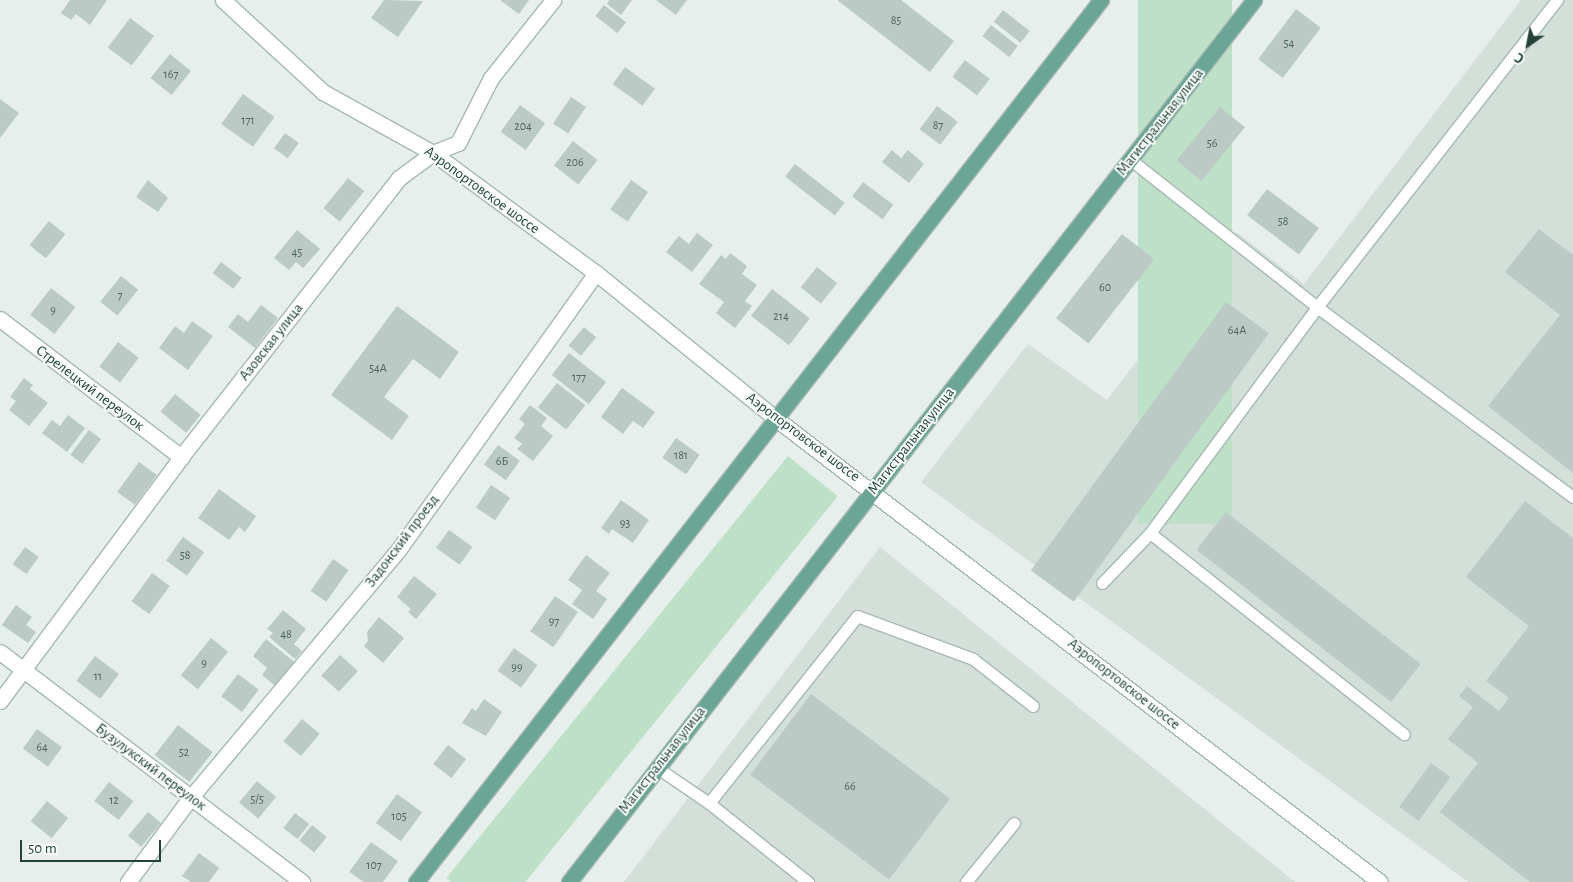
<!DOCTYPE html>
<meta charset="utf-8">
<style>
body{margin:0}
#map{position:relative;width:1573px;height:882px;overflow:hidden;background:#e6efeb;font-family:"Alegreya Sans",sans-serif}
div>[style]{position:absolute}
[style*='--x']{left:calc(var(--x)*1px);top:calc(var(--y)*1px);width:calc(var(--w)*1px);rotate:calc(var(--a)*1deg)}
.built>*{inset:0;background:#d4dfda}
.green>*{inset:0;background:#bfe0c8;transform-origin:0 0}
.building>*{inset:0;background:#bbcac4;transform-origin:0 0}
.roads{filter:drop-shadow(1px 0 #a8b8b2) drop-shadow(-1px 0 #a8b8b2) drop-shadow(0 1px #a8b8b2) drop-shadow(0 -1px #a8b8b2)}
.service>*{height:11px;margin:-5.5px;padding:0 5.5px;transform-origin:5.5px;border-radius:5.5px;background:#fff}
.minor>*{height:15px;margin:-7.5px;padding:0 7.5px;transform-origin:7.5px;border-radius:7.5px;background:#fff}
.primary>*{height:15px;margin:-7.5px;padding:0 7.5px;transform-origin:7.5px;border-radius:7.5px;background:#6aa596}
span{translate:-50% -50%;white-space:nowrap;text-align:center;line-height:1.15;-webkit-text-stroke:4px #f7fbf9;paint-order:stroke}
.number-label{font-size:12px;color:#4a645c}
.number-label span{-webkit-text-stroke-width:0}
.street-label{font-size:15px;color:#24423a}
.north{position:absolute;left:1503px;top:20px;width:50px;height:50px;-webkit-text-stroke:4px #f7fbf9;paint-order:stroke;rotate:213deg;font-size:14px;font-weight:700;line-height:20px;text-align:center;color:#24423a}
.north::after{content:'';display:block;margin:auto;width:18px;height:22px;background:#24423a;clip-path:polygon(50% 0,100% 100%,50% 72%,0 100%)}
.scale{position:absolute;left:20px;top:840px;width:141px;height:22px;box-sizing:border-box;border:2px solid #24423a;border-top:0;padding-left:6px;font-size:15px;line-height:18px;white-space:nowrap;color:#24423a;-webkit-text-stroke:4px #f7fbf9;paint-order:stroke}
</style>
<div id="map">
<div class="built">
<i style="clip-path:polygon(1521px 0,1573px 0,1573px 882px,1468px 882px,921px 482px,1028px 344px,1107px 400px,1236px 232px,1304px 284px)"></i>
<i style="clip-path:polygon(880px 547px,1295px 882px,624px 882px)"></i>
</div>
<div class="green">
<i style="left:1138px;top:0;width:94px;height:524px"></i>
<i style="left:788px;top:456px;width:64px;height:543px;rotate:39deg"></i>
</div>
<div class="building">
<i style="clip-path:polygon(70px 0,107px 0,90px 25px,76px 14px,71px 20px,61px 13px)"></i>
<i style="clip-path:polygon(384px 0,423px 1px,398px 37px,371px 18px)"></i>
<i style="clip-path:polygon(500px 0,529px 0,519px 14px)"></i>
<i style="clip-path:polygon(609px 0,632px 0,621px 15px,607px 4px)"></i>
<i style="clip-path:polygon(656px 0,687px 0,676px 15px)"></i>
<i style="clip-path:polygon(837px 0,901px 0,954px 41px,930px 72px)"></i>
<i style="left:604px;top:5px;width:28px;height:14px;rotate:38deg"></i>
<i style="left:1296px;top:9px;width:31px;height:63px;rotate:37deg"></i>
<i style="left:1003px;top:10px;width:34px;height:15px;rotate:38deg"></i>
<i style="left:130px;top:18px;width:30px;height:37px;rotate:37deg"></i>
<i style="left:991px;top:25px;width:34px;height:14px;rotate:38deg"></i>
<i style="left:170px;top:54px;width:27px;height:31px;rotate:39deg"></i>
<i style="left:965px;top:60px;width:31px;height:21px;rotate:37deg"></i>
<i style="left:625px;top:67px;width:37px;height:21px;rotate:36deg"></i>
<i style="left:243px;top:94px;width:39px;height:37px;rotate:36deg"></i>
<i style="left:571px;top:97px;width:18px;height:32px;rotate:34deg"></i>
<i style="clip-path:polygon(0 99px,19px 113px,0 138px)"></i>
<i style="left:520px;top:105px;width:31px;height:33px;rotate:36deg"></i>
<i style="left:937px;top:106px;width:26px;height:29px;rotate:37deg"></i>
<i style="left:1220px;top:107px;width:32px;height:69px;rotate:39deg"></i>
<i style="left:285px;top:133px;width:17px;height:19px;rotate:36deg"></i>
<i style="left:573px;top:141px;width:31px;height:31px;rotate:38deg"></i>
<i style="clip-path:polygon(892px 150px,901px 158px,908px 150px,924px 164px,909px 183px,882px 162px)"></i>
<i style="left:795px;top:164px;width:63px;height:16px;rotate:38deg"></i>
<i style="left:348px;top:178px;width:21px;height:39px;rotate:39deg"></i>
<i style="clip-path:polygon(148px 180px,168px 198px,158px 212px,136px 197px)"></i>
<i style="left:631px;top:180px;width:21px;height:36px;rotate:35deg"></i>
<i style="left:863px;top:182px;width:38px;height:18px;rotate:37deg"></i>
<i style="left:1267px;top:189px;width:65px;height:33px;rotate:37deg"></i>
<i style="left:49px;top:221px;width:21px;height:31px;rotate:39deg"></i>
<i style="clip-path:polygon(1539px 229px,1573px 255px,1573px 473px,1488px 406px,1560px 315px,1505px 272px)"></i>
<i style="clip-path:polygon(297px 230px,320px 249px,303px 268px,296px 262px,289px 270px,274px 258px)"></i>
<i style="clip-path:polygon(697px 233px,713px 245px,692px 272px,666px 252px,679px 236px,689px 244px)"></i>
<i style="left:1122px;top:234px;width:41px;height:107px;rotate:38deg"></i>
<i style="clip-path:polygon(730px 253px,747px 266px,742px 274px,757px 285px,745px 301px,752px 306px,735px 328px,716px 313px,724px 302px,699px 284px,721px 255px,726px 259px)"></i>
<i style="left:221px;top:262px;width:26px;height:14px;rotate:37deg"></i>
<i style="left:817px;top:267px;width:26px;height:26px;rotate:39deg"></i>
<i style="left:121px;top:276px;width:22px;height:33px;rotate:39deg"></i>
<i style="left:51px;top:288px;width:31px;height:34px;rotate:38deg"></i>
<i style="left:772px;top:289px;width:48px;height:34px;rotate:38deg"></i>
<i style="left:1226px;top:302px;width:53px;height:332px;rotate:36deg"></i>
<i style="clip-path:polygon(261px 305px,278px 318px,255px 348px,228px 327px,238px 314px,248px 322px)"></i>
<i style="clip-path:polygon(397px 306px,459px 352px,440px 379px,413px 359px,384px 397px,409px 416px,392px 440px,331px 395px)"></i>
<i style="clip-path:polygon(192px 321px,213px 336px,188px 370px,159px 348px,175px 326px,184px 333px)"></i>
<i style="left:584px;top:327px;width:16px;height:24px;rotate:40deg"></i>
<i style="left:118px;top:342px;width:26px;height:31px;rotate:37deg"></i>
<i style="left:569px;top:353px;width:47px;height:28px;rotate:38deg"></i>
<i style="clip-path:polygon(24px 378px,33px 385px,30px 389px,48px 403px,29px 426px,9px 410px,16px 401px,10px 397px)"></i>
<i style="left:557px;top:383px;width:36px;height:31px;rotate:38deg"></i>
<i style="clip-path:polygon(622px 388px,655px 412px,643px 428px,633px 421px,623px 434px,601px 417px)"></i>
<i style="left:175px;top:394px;width:33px;height:23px;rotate:39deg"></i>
<i style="clip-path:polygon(530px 405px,547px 418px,541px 426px,553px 436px,533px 461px,517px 449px,522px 444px,514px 438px,525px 424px,519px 419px)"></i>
<i style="clip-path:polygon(68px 415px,85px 428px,67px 452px,42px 433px,52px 420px,60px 426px)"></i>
<i style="left:89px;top:430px;width:15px;height:31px;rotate:37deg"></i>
<i style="left:676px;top:438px;width:29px;height:24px;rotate:35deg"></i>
<i style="left:498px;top:445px;width:27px;height:24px;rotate:36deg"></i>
<i style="left:139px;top:462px;width:22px;height:37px;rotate:36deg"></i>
<i style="left:491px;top:485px;width:23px;height:27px;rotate:34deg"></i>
<i style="clip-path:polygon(219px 489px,256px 516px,245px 532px,239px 527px,229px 540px,198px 518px)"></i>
<i style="clip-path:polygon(621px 500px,649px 520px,633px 543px,612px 529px,609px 534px,601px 528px)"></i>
<i style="clip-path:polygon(1525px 501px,1573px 538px,1573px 882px,1530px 882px,1440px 812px,1478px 763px,1448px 739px,1473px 707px,1459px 696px,1467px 686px,1499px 711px,1509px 698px,1486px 681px,1529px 626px,1466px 577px)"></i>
<i style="left:1226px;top:512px;width:247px;height:48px;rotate:38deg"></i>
<i style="left:449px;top:530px;width:29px;height:22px;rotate:36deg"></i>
<i style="left:183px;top:537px;width:26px;height:29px;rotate:36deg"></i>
<i style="left:25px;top:547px;width:17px;height:21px;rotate:36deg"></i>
<i style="clip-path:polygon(586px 555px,610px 573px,596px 591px,607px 599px,593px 619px,572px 604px,582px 590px,568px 580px)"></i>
<i style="left:333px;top:559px;width:19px;height:39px;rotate:35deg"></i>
<i style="left:152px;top:573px;width:22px;height:35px;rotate:36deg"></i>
<i style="clip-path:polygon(414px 576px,437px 594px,416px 619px,408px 612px,411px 609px,397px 597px)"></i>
<i style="left:555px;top:596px;width:28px;height:43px;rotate:35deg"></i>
<i style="clip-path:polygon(16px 605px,32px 617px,26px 625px,36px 632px,28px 643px,2px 625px)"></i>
<i style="clip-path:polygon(283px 610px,306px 629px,294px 644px,302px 651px,295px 659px,269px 637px,273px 633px,267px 629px)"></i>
<i style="clip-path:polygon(379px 617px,404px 638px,383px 663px,364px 646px,368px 641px,367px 632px)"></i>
<i style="left:211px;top:638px;width:22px;height:48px;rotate:39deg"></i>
<i style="clip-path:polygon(266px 639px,298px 665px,279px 689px,262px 675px,267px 668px,253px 656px)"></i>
<i style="left:514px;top:648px;width:29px;height:28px;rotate:36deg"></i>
<i style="left:340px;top:655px;width:24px;height:28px;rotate:42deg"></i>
<i style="left:95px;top:656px;width:30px;height:31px;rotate:37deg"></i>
<i style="left:238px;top:674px;width:26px;height:28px;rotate:37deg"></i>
<i style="left:811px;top:694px;width:174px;height:101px;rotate:37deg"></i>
<i style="clip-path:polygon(484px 699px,502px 712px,486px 736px,462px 723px,472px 708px,476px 711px)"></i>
<i style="left:302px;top:719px;width:23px;height:29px;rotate:40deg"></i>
<i style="left:178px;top:725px;width:44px;height:38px;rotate:38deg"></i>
<i style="left:37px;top:729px;width:31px;height:24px;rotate:36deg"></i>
<i style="left:448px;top:745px;width:23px;height:24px;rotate:38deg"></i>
<i style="left:1431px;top:763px;width:24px;height:54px;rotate:36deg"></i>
<i style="left:257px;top:781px;width:25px;height:28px;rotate:40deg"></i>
<i style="left:109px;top:782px;width:31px;height:24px;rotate:38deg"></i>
<i style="left:397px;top:794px;width:31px;height:36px;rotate:36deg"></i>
<i style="left:47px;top:801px;width:27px;height:26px;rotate:39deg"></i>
<i style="left:148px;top:812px;width:17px;height:31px;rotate:40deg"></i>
<i style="left:295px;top:813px;width:18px;height:19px;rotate:38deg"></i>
<i style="left:312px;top:825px;width:19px;height:20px;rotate:39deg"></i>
<i style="clip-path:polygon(371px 842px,398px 861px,383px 882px,364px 882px,349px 872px)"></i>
<i style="clip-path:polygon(199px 853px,219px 868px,209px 882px,191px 882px,182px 876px)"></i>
</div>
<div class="roads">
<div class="service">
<i style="--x:1131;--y:160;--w:237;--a:38.3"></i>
<i style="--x:1317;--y:307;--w:390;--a:-52"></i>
<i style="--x:1150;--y:533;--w:324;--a:38.4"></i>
<i style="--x:1102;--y:583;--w:69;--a:-46.2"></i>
<i style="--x:1150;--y:533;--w:281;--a:-53.5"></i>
<i style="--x:1317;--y:307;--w:319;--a:36.6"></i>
<i style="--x:656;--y:767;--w:64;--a:34.2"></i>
<i style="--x:709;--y:803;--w:127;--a:38.6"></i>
<i style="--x:709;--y:803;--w:238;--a:-51.6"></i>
<i style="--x:857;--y:616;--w:124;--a:20.3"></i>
<i style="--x:973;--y:659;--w:76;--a:38.1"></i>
<i style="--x:966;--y:882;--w:76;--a:-50.9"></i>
</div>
<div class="minor">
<i style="--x:223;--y:0;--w:136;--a:42.6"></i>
<i style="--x:323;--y:92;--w:126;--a:29"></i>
<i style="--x:433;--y:153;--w:202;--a:36.4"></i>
<i style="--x:596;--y:273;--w:230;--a:39"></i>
<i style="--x:775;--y:418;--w:762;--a:37.49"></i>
<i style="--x:0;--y:319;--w:228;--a:37.3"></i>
<i style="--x:0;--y:652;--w:380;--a:37.3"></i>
<i style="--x:0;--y:701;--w:304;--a:-53.4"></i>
<i style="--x:181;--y:457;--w:354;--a:-52"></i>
<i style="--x:399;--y:178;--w:42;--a:-36.3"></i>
<i style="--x:433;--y:153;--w:27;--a:-22"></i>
<i style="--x:458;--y:143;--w:73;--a:-63.1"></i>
<i style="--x:491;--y:78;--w:100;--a:-51.5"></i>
<i style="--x:128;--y:882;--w:106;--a:-53.5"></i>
<i style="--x:191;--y:797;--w:324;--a:-50"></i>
<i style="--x:399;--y:549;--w:339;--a:-54.5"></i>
</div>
<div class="primary">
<i style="--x:416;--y:882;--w:1117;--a:-52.17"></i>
<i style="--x:569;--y:882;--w:1117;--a:-52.17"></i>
</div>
</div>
<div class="number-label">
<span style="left:896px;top:21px">85</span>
<span style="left:1289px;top:44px">54</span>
<span style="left:171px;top:75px">167</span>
<span style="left:248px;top:121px">171</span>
<span style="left:938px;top:126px">87</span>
<span style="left:523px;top:127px">204</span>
<span style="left:1212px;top:144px">56</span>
<span style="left:575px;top:163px">206</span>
<span style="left:1283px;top:222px">58</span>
<span style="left:297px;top:253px">45</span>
<span style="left:1105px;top:288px">60</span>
<span style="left:120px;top:296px">7</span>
<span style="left:53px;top:311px">9</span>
<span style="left:781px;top:317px">214</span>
<span style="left:1237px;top:331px">64А</span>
<span style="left:378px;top:369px">54А</span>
<span style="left:579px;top:378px">177</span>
<span style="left:681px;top:456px">181</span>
<span style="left:502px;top:462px">6Б</span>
<span style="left:625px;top:524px">93</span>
<span style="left:185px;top:556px">58</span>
<span style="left:554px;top:622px">97</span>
<span style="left:286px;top:635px">48</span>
<span style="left:204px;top:664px">9</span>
<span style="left:517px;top:668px">99</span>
<span style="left:98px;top:677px">11</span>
<span style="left:42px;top:748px">64</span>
<span style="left:184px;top:753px">52</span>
<span style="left:850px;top:787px">66</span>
<span style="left:257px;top:800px">5/5</span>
<span style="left:114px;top:801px">12</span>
<span style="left:399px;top:817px">105</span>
<span style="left:374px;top:866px">107</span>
</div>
<div class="street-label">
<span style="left:1160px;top:122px;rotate:-52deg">Магистральная улица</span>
<span style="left:482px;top:190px;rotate:36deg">Аэропортовское шоссе</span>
<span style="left:271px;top:342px;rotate:-52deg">Азовская улица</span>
<span style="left:90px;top:388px;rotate:37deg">Стрелецкий переулок</span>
<span style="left:803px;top:437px;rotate:37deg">Аэропортовское шоссе</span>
<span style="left:911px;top:441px;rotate:-52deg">Магистральная улица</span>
<span style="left:402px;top:541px;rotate:-53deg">Задонский проезд</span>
<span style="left:1124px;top:684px;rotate:38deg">Аэропортовское шоссе</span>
<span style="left:662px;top:760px;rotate:-52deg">Магистральная улица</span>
<span style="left:151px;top:767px;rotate:37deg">Бузулукский переулок</span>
</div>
<div class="north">С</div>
<div class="scale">50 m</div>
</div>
